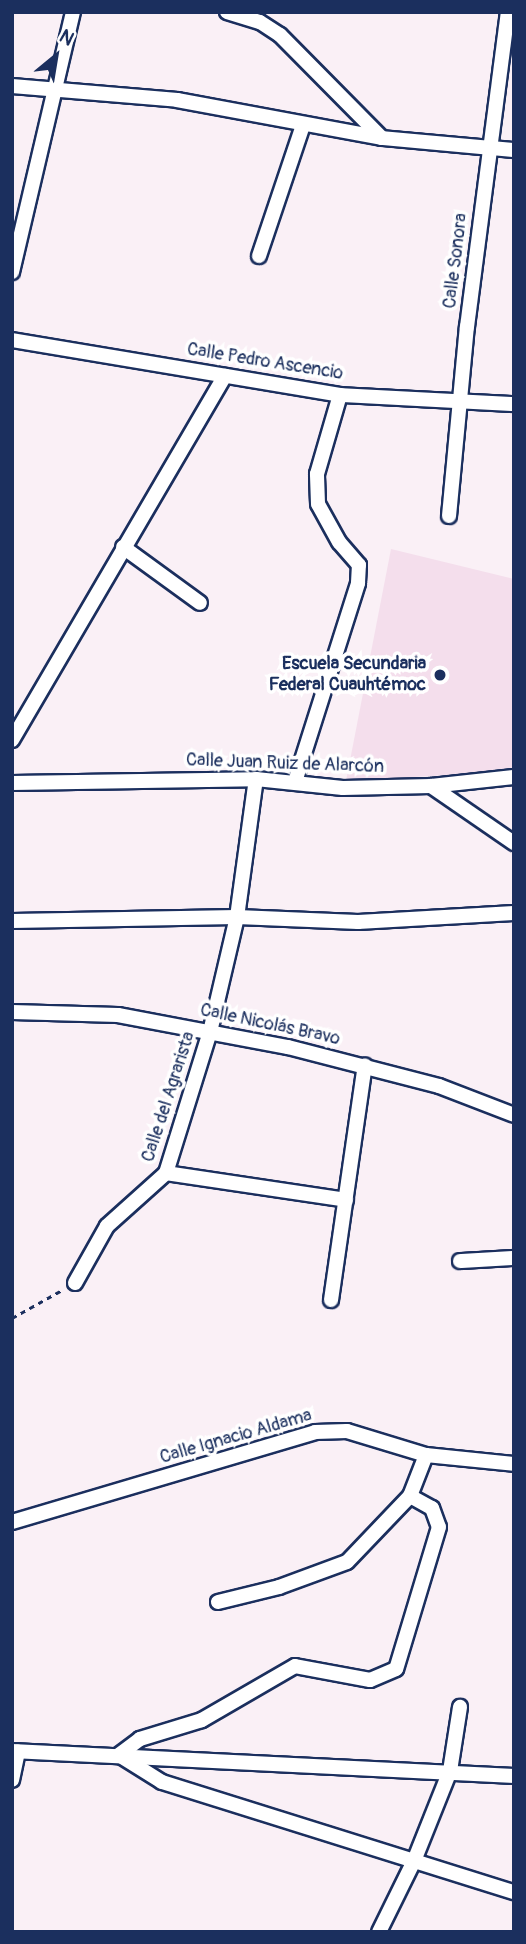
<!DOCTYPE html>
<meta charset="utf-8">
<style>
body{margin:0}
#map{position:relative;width:526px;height:1944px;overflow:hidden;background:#faf0f6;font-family:Pangolin,sans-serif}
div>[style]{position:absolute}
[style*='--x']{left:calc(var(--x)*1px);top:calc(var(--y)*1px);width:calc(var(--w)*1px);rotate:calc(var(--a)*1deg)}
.built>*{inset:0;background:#f4deec}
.path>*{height:2.5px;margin-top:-1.25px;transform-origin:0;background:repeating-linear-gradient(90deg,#1b2f5e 0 5px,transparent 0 10px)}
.roads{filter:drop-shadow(2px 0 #1b2f5e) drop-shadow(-2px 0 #1b2f5e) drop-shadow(0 2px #1b2f5e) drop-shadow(0 -2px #1b2f5e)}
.minor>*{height:14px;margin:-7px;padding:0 7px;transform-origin:7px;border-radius:7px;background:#fff}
.dots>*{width:19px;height:19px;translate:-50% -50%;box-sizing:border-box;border:4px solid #fff;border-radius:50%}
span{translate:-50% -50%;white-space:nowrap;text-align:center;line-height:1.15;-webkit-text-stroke:7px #fff;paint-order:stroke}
.street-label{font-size:18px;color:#1b2f5e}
.poi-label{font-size:18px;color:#1b2f5e;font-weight:700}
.right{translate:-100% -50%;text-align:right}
.frame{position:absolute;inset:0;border:14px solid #1b2f5e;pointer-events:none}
.north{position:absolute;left:21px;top:21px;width:70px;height:70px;-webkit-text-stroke:5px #fff;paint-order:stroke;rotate:30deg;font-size:19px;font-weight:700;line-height:28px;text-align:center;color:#1b2f5e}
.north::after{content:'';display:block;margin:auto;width:24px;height:32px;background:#1b2f5e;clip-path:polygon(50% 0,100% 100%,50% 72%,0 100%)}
</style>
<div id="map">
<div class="built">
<i style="clip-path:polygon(391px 549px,514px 579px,514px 771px,346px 781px)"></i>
</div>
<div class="path">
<i style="--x:12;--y:1318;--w:57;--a:-29.2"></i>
</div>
<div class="roads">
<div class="minor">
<i style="--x:227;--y:12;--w:34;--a:17"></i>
<i style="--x:260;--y:22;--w:24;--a:33"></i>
<i style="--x:280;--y:35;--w:145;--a:45.3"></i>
<i style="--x:12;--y:86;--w:166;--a:4.8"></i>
<i style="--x:177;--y:100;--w:208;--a:10.5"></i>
<i style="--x:382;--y:138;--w:133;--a:5.2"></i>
<i style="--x:259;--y:256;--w:138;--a:-71.4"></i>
<i style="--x:12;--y:272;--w:267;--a:-76.8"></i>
<i style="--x:12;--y:340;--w:333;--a:9.5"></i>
<i style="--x:340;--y:395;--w:174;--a:3"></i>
<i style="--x:449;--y:516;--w:190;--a:-84.6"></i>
<i style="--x:467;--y:327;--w:318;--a:-82.6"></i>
<i style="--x:123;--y:547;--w:95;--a:36"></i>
<i style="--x:12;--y:740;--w:422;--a:-59.7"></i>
<i style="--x:295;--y:782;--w:209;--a:-72.4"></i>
<i style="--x:358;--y:583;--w:18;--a:-87"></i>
<i style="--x:359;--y:565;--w:30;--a:-131"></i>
<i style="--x:339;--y:542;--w:43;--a:-118.9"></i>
<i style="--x:318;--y:504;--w:30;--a:-92"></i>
<i style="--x:317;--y:474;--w:82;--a:-73.8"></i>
<i style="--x:12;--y:783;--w:244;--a:-0.9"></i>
<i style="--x:256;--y:779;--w:87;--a:5.9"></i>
<i style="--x:343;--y:788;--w:88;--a:-1.3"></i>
<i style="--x:431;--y:786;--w:83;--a:-6.2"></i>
<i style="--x:431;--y:786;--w:101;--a:34.5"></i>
<i style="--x:12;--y:921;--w:225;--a:-1"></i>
<i style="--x:237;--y:917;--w:121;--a:2.4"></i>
<i style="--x:358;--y:922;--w:156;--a:-3.3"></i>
<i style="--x:12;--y:1012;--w:106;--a:1.6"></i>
<i style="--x:118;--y:1015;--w:173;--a:10.7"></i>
<i style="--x:288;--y:1047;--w:156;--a:14.5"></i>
<i style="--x:439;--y:1086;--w:80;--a:21.1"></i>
<i style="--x:166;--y:1173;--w:182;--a:8.5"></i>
<i style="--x:460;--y:1261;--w:54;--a:-3.2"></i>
<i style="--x:75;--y:1283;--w:65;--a:-60.7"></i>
<i style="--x:107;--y:1226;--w:79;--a:-41.9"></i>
<i style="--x:166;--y:1173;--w:148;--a:-72.7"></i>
<i style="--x:210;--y:1032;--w:118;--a:-76.8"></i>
<i style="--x:237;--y:917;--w:139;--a:-82.2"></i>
<i style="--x:331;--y:1300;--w:237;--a:-81.8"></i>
<i style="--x:410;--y:1496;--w:25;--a:29"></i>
<i style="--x:432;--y:1508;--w:20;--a:70"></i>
<i style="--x:439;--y:1527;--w:148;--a:106.8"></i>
<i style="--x:396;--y:1669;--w:28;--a:157"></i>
<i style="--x:370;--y:1680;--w:76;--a:-169.4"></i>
<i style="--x:295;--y:1666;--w:108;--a:149.9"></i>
<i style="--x:202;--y:1720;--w:65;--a:163"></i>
<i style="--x:140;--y:1739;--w:26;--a:143"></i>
<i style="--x:119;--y:1755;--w:51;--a:32.1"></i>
<i style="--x:162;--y:1782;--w:369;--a:17.4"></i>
<i style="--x:12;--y:1522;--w:316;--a:-16.5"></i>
<i style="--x:315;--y:1432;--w:32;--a:-2"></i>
<i style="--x:347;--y:1431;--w:83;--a:16.9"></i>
<i style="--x:426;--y:1455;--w:88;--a:5.8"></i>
<i style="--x:218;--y:1602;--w:63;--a:-13.8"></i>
<i style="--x:279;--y:1587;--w:72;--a:-20.2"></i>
<i style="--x:347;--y:1562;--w:91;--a:-46.3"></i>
<i style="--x:410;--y:1496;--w:44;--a:-68.7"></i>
<i style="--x:12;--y:1751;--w:503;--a:2.85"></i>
<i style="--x:12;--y:1780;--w:29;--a:-78"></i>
<i style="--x:379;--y:1932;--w:79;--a:-63.8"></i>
<i style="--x:414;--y:1861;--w:97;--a:-68.2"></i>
<i style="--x:450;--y:1771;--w:65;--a:-81.1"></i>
</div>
</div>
<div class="dots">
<i style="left:440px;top:675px;background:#1b2f5e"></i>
</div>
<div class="street-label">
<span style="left:456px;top:261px;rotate:-83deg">Calle Sonora</span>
<span style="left:265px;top:362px;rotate:9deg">Calle Pedro Ascencio</span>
<span style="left:285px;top:764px;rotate:2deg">Calle Juan Ruiz de Alarcón</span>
<span style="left:270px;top:1025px;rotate:12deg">Calle Nicolás Bravo</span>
<span style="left:169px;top:1097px;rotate:-72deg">Calle del Agrarista</span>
<span style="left:236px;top:1437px;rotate:-16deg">Calle Ignacio Aldama</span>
</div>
<div class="poi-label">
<span class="right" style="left:426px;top:675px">Escuela Secundaria<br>Federal Cuauhtémoc</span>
</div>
<div class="frame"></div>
<div class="north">N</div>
</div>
